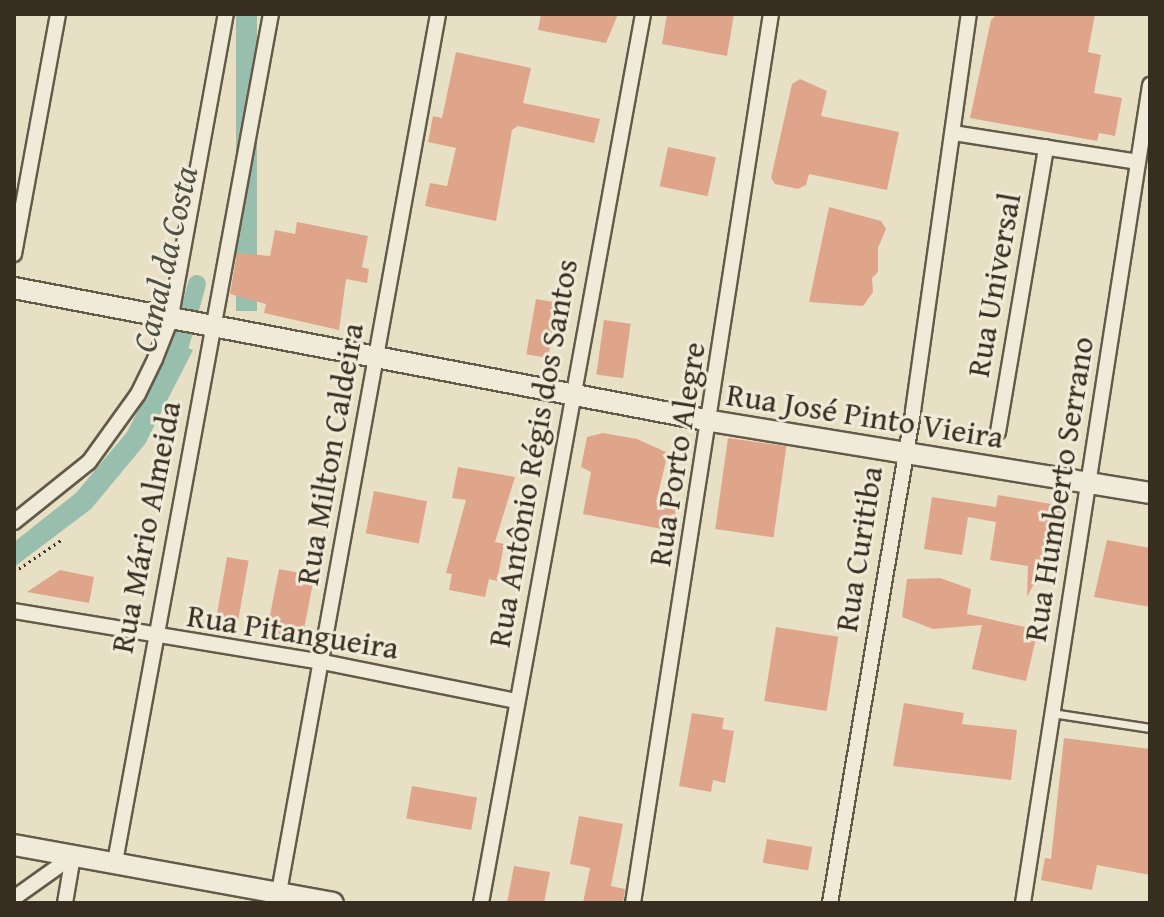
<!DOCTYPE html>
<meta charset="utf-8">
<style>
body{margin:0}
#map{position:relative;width:1164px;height:917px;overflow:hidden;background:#e8e0c4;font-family:"Gentium Book Plus",serif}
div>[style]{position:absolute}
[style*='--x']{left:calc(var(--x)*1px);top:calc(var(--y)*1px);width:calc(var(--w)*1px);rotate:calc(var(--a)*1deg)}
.water>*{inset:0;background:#98beae;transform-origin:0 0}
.canal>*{height:18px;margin:-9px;padding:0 9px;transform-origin:9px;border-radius:9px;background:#98beae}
.building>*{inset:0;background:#dea58b;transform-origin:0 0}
.path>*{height:3px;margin-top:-1.5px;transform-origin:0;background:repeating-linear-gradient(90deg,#372d20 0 2px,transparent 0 6px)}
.roads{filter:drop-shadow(2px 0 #635a49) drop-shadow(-2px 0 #635a49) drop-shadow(0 2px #635a49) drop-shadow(0 -2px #635a49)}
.lane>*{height:7px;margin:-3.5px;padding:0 3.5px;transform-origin:3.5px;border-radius:3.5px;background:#f0ebd9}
.street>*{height:14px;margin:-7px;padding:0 7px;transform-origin:7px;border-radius:7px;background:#f0ebd9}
.secondary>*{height:20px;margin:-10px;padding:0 10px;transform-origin:10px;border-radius:10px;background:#f0ebd9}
span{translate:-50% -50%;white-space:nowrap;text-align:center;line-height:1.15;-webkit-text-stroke:6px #f0ebd9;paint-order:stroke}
.street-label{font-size:32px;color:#372d20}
.water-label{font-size:34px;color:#4f5144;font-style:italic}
.frame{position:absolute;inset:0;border:16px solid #372d20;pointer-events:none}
</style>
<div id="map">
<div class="water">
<i style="left:236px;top:14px;width:21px;height:297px"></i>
<i style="clip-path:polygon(173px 342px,193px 350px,145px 444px,91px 509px,14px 567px,14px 542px,76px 493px,127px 432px)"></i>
</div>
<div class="canal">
<i style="--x:174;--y:367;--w:86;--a:-74.5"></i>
</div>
<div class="building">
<i style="clip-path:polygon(541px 14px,618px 14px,606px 43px,538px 30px)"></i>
<i style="clip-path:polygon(667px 14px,734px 14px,727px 56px,662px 44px)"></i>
<i style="clip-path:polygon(997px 14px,1095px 14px,1088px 52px,1101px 55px,1094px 93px,1122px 98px,1115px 136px,1099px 133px,1097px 141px,970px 118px,991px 20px)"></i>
<i style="clip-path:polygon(456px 52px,531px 68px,523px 103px,600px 119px,594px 143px,518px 126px,512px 130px,496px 221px,425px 206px,430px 183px,447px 186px,456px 148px,428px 142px,433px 116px,442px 118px)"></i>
<i style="clip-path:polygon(800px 79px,827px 91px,821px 116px,899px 132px,887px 190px,809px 174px,806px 185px,798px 189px,775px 184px,771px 178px,792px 84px)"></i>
<i style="left:668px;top:147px;width:49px;height:40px;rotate:12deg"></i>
<i style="clip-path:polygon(829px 207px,881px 221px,886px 229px,878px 248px,878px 272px,872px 278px,873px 292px,863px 306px,809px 302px)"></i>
<i style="clip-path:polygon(297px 222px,368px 236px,362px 267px,369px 269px,367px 283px,346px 279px,339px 330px,264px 313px,266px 304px,230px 294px,237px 253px,270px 256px,275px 230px,295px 234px)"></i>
<i style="left:536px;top:299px;width:22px;height:56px;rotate:10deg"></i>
<i style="left:604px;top:320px;width:27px;height:55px;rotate:8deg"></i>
<i style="clip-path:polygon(603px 433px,637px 439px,668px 453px,656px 502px,677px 506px,672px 531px,583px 514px,591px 472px,581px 467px,587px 437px)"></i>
<i style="left:728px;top:438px;width:59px;height:92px;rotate:8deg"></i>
<i style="clip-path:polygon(458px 467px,515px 477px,495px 542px,504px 544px,497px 581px,489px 579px,485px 597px,449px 590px,452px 574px,446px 573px,466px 500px,452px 498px)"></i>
<i style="left:374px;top:491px;width:54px;height:43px;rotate:11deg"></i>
<i style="clip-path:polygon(998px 495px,1063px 506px,1058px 533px,1046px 531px,1046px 561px,1027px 597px,1028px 566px,990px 560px,996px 522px,968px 517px,962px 555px,924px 549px,932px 497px,996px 507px)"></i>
<i style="clip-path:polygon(1107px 540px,1150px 548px,1150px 607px,1094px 597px)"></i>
<i style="left:227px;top:557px;width:22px;height:68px;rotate:10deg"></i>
<i style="left:279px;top:569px;width:36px;height:71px;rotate:11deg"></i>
<i style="clip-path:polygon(60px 570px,94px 577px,89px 603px,27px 592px)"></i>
<i style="clip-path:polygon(940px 578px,971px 589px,967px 614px,1038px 630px,1026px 681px,972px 669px,982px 625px,933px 629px,902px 617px,907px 579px)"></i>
<i style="left:776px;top:627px;width:63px;height:75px;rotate:9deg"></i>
<i style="clip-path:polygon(904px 703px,964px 713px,962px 724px,1017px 730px,1011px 780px,893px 766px)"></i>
<i style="clip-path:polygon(692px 713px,724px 718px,722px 729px,734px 731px,725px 783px,713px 780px,711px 792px,679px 786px)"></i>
<i style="clip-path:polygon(1064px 738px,1150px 749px,1150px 875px,1097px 865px,1092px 890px,1041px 880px,1045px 858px,1051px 859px)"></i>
<i style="left:412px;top:786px;width:66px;height:33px;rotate:10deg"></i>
<i style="clip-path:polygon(579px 816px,623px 824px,611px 886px,625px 889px,623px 903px,583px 903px,590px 868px,570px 864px)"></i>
<i style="left:767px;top:839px;width:46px;height:24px;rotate:10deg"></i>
<i style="clip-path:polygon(514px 866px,550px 872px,544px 903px,507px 903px)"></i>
</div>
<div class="path">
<i style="--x:14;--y:572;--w:57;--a:-34.2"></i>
</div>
<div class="roads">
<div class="lane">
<i style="--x:1052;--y:713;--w:99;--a:8.7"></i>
</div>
<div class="street">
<i style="--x:953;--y:133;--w:187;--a:8.9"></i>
<i style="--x:14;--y:254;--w:244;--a:-79.6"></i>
<i style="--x:998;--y:432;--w:289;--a:-80.4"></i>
<i style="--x:14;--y:522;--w:96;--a:-38.7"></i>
<i style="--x:89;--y:462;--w:84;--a:-54.2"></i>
<i style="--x:138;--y:394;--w:39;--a:-64"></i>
<i style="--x:155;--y:359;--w:41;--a:-68.5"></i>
<i style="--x:170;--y:321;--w:312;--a:-79.7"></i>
<i style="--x:14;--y:611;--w:313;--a:9.4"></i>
<i style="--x:323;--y:662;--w:197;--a:11.4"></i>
<i style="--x:115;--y:862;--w:862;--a:-79.58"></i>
<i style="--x:14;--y:898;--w:72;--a:-35.4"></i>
<i style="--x:65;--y:903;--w:48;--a:-80.3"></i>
<i style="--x:277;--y:903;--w:903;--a:-79.73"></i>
<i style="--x:481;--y:903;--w:904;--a:-79.67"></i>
<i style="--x:633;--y:903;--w:900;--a:-81.18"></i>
<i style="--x:830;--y:903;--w:499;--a:-80.4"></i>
<i style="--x:913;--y:411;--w:401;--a:-82"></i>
<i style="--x:1023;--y:903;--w:828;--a:-81.17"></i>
</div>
<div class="secondary">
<i style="--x:14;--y:288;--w:710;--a:10.8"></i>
<i style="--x:711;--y:421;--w:445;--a:9.3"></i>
<i style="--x:14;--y:845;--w:324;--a:10.3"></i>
</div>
</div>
<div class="street-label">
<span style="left:994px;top:285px;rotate:-80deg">Rua Universal</span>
<span style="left:865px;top:416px;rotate:9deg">Rua José Pinto Vieira</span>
<span style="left:533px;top:453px;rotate:-80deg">Rua Antônio Régis dos Santos</span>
<span style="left:330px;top:454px;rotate:-80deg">Rua Milton Caldeira</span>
<span style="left:677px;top:454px;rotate:-81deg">Rua Porto Alegre</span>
<span style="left:1059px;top:489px;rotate:-81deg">Rua Humberto Serrano</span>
<span style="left:146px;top:527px;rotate:-79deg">Rua Mário Almeida</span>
<span style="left:859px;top:549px;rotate:-81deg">Rua Curitiba</span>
<span style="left:293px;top:632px;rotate:9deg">Rua Pitangueira</span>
</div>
<div class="water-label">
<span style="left:164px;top:259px;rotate:-77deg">Canal da Costa</span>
</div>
<div class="frame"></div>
</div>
